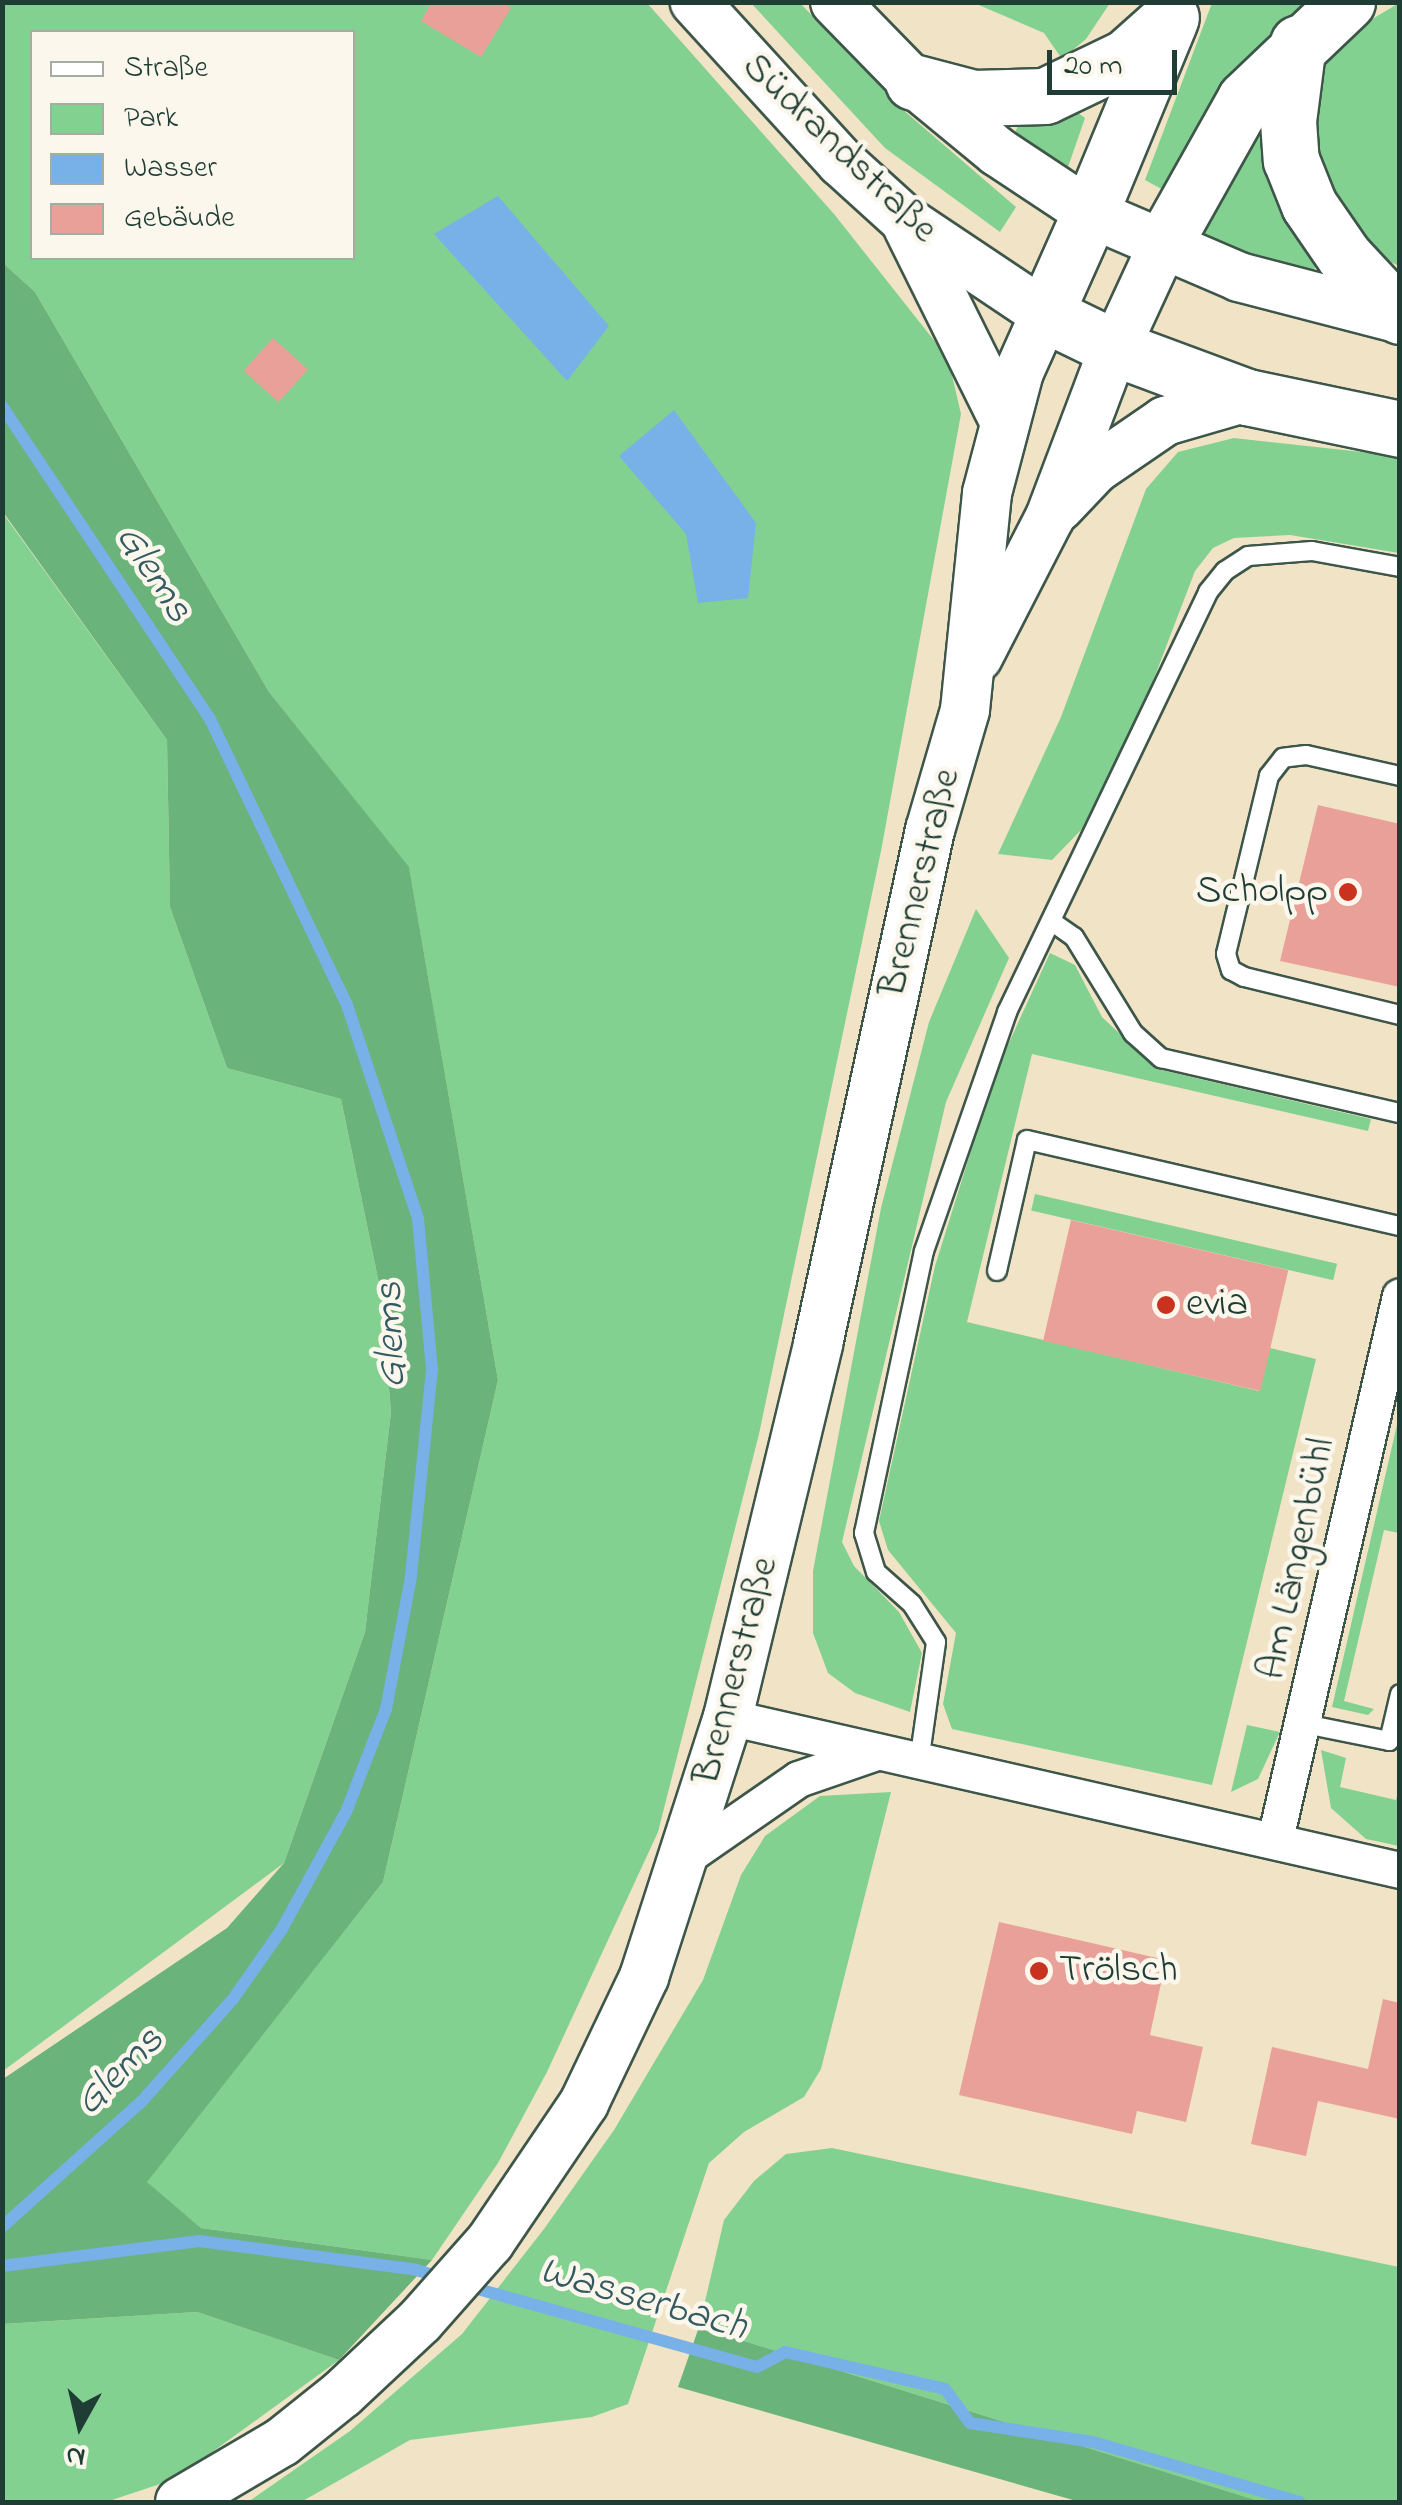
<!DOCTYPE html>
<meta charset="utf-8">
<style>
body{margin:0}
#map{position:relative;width:1402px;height:2505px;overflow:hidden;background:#f1e4c6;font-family:"Indie Flower",sans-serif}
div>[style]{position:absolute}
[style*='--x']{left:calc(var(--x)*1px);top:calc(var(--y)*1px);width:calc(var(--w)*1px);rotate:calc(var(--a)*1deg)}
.green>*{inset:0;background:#83d190;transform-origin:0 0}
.forest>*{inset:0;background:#6ab37a}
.water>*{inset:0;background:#77b1e7}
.stream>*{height:12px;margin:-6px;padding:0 6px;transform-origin:6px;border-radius:6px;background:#77b1e7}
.building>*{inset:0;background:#e9a099;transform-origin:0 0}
.roads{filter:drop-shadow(2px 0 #3e564a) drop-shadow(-2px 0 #3e564a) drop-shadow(0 2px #3e564a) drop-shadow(0 -2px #3e564a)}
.service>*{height:18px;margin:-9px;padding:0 9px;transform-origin:9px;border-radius:9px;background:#fff}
.minor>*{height:35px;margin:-17.5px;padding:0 17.5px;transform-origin:17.5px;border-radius:17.5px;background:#fff}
.secondary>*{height:48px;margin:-24px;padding:0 24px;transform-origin:24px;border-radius:24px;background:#fff}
.primary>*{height:55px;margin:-27.5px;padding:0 27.5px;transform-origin:27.5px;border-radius:27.5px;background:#fff}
.motorway>*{height:55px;margin:-27.5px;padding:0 27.5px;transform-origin:27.5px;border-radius:27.5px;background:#fff}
.dots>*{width:28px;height:28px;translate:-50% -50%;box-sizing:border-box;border:5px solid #fbf7ec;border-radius:50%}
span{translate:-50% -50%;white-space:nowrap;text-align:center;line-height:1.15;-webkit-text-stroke:9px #fbf7ec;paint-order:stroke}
.street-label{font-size:40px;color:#1f3d34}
.poi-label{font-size:40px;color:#1f3d34}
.right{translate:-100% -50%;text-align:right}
.left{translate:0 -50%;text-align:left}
.water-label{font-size:42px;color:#355a61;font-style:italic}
.frame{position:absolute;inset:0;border:5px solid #1f3d34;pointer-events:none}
.legend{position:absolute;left:30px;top:30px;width:325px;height:230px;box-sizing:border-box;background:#fbf7ec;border:2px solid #a3ada2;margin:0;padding:12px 18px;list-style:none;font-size:30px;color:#1f3d34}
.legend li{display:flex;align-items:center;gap:20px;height:50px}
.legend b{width:50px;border:2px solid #a3ada2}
.north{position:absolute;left:30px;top:2375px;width:100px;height:100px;-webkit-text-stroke:8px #fbf7ec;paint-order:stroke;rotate:188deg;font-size:28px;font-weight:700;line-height:40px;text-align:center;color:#1f3d34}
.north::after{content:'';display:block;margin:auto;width:35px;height:45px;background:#1f3d34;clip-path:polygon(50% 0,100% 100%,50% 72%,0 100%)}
.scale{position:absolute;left:1047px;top:50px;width:130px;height:45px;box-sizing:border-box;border:5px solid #1f3d34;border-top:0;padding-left:12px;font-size:30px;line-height:35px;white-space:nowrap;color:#1f3d34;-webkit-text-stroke:8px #fbf7ec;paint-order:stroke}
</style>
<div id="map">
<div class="green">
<i style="clip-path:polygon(evenodd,3px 3px,647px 3px,834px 214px,948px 358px,961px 414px,881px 851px,759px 1434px,658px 1832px,547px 2072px,498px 2163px,432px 2260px,201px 2228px,146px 2182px,383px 1882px,498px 1380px,409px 868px,269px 692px,35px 292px,3px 263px,3px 3px,32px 32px,352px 32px,352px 258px,32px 258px,32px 32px)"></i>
<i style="clip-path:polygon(751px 3px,800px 3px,902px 109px,1016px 207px,1000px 232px,885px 148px)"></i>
<i style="clip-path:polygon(974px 3px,1110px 3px,1086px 39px,1062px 59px,1044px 33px)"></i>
<i style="clip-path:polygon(1212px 3px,1313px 3px,1165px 191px,1145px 180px)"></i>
<i style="clip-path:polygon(1399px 3px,1399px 266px,1377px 255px,1310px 162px,1320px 65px,1349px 33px)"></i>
<i style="clip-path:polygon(1268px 105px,1319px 261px,1311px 274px,1190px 234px)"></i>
<i style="clip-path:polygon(1073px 109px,1085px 118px,1068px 167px,1014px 136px,1020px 120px)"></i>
<i style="clip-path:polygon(1234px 438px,1399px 456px,1399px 553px,1290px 535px,1234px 538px,1213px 548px,1195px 571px,1140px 715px,1083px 828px,1052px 860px,998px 854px,1061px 717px,1146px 489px,1178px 452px)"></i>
<i style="clip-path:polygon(2px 512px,167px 740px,170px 907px,227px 1068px,341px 1099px,381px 1293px,391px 1412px,365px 1632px,284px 1863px,3px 2071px)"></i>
<i style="clip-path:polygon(976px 909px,1009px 958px,946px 1102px,842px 1542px,854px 1566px,899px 1612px,922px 1653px,910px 1712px,855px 1693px,828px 1673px,813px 1633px,813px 1571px,881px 1208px,929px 1022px)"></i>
<i style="clip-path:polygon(1050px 953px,1075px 965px,1102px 1017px,1157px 1069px,1371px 1119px,1368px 1131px,1032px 1054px,967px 1322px,1259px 1391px,1270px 1348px,1316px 1359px,1212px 1785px,952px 1729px,943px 1704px,956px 1633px,888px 1550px,879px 1521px,935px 1266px,996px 1071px)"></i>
<i style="left:1035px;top:1194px;width:310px;height:17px;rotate:13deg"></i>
<i style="clip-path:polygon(1399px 1416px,1399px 1533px,1384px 1530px,1344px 1701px,1374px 1709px,1368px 1715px,1332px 1707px)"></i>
<i style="clip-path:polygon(1247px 1725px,1280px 1732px,1258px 1779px,1231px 1792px)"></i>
<i style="clip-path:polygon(1321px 1750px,1346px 1758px,1340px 1787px,1396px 1800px,1399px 1787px,1399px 1846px,1366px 1839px,1331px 1808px)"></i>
<i style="clip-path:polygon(891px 1792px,821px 2069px,804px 2097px,744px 2132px,709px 2163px,628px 2404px,592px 2417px,410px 2440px,301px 2502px,248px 2502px,350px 2431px,462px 2334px,544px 2229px,614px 2130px,703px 1980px,741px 1875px,765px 1836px,820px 1796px)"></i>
<i style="clip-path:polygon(832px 2148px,1399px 2267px,1399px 2502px,1262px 2502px,699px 2327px,724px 2220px,754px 2181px,786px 2154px)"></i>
<i style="clip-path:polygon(197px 2312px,339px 2360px,175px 2479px,106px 2502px,3px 2502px,3px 2324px)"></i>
</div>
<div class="forest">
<i style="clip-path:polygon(3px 263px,35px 292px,269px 692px,409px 867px,498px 1380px,383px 1882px,147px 2182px,201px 2228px,432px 2260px,339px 2360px,197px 2312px,3px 2324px,3px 2079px,227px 1928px,284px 1863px,365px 1632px,391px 1412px,381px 1293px,341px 1099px,227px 1068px,170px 907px,167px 740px,3px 512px)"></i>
<i style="clip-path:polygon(699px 2327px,1262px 2502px,1080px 2502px,678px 2387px)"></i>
</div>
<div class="water">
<i style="clip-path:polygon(498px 196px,609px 326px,567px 381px,434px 234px)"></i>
<i style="clip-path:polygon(674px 410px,756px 523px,748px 598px,698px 603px,686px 534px,619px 456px)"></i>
</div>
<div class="stream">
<i style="--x:2;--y:406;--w:376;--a:56.4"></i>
<i style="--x:210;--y:719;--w:317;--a:64.4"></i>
<i style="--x:347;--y:1005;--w:225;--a:71.6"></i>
<i style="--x:418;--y:1219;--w:151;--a:84.7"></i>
<i style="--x:432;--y:1369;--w:209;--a:95.8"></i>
<i style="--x:411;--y:1577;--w:134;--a:100.7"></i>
<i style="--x:386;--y:1709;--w:110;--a:111.2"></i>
<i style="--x:346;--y:1812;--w:133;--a:118.7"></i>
<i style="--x:282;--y:1929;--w:85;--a:125"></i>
<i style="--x:233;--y:1999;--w:137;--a:131.7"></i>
<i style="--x:142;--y:2101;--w:188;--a:138"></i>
<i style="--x:2;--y:2266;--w:199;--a:-7.2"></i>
<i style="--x:199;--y:2241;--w:216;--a:7.5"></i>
<i style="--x:413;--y:2269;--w:31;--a:17"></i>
<i style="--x:467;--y:2286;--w:301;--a:15.6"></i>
<i style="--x:757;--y:2367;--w:32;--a:-28"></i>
<i style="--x:785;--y:2352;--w:164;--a:13"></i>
<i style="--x:945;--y:2389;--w:42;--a:53.7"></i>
<i style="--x:970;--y:2423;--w:124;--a:8.8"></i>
<i style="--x:1093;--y:2442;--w:215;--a:16.2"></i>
</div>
<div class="building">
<i style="clip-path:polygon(432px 2px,502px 2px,511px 8px,481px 57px,421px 21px)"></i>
<i style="left:273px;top:338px;width:47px;height:44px;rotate:42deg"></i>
<i style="clip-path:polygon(1318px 805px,1400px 824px,1400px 987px,1280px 961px)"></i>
<i style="left:1071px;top:1220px;width:223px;height:124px;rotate:13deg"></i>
<i style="clip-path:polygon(999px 1922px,1166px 1960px,1150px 2035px,1203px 2047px,1186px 2122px,1137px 2111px,1132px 2134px,959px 2095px)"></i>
<i style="clip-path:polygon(1383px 1999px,1400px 2003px,1400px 2119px,1318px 2101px,1306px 2156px,1251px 2144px,1272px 2047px,1368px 2069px)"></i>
</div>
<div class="roads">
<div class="service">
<i style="--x:1400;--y:776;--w:96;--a:-167.4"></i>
<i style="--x:1306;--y:755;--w:23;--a:173"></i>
<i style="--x:1283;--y:758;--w:23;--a:128"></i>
<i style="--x:1269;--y:776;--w:183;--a:103.6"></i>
<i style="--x:1226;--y:954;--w:17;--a:73"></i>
<i style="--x:1231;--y:970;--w:15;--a:28"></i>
<i style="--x:1244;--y:977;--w:161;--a:13.7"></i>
<i style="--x:1051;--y:921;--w:28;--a:35"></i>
<i style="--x:1074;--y:937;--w:113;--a:58.4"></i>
<i style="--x:1133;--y:1033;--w:38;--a:42"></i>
<i style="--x:1161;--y:1058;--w:245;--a:13"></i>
<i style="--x:997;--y:1271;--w:134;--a:-77.1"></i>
<i style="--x:1027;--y:1140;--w:383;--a:13"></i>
<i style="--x:1305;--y:1724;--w:86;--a:11.4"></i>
<i style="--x:1389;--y:1741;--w:48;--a:-76.8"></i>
<i style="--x:919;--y:1762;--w:121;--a:-81.9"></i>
<i style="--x:936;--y:1642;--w:45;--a:-122.3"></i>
<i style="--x:912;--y:1604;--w:48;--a:-138.4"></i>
<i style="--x:876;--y:1572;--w:41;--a:-107.1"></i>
<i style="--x:864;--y:1533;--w:288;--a:-78"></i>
<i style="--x:924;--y:1251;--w:253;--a:-70.8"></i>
<i style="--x:1007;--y:1012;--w:466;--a:-64.4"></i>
<i style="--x:1208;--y:592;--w:27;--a:-51"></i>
<i style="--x:1225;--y:571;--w:27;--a:-33"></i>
<i style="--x:1248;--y:556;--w:64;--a:-4.5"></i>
<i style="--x:1312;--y:551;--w:89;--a:10.3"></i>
</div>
<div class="minor">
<i style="--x:728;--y:1717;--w:689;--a:12.83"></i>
<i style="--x:1275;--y:1839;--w:557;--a:-77.04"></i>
<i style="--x:687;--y:1856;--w:135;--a:-34.7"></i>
<i style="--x:798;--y:1779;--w:79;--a:-19.1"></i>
</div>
<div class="secondary">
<i style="--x:835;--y:2;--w:112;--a:45.7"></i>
<i style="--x:913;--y:82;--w:110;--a:39.5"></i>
<i style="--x:998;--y:152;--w:110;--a:33.5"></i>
<i style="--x:1090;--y:213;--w:162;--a:23.2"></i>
<i style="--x:1239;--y:277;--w:166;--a:14.6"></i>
<i style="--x:908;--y:227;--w:216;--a:63.6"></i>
<i style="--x:1059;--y:507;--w:52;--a:-46.5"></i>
<i style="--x:1095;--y:469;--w:85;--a:-34.4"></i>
<i style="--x:1165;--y:421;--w:85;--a:-16.3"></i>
<i style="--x:978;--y:657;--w:157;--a:-62.8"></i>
<i style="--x:1050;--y:517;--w:161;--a:-69.3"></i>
<i style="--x:1107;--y:366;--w:131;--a:-65.2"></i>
<i style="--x:180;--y:2502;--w:118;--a:-30.5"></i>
<i style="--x:282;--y:2442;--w:77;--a:-38.7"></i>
<i style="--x:342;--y:2394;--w:107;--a:-43.1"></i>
<i style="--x:420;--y:2321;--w:106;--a:-48.5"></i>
<i style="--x:490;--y:2242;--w:168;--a:-55.9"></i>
<i style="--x:584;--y:2103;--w:140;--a:-64.5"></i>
<i style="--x:644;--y:1977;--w:273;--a:-72.1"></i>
<i style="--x:728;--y:1717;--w:384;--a:-76.4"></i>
<i style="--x:818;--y:1344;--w:526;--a:-77.71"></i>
<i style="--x:930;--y:830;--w:125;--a:-73.7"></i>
<i style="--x:965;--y:710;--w:218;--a:-84.2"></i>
<i style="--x:987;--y:493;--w:125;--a:-75.2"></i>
<i style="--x:1019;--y:372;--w:64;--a:-65.9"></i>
<i style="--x:1045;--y:314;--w:167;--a:-146.2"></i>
<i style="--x:906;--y:221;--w:88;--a:-137.8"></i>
<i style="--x:841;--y:162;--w:217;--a:-132.4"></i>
</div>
<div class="primary">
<i style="--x:1090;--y:213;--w:111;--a:114"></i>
<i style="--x:1045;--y:314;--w:78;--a:25.9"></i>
<i style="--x:1115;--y:348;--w:141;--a:20.4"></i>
<i style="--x:1247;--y:397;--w:156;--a:11.8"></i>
</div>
<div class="motorway">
<i style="--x:1298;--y:43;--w:79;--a:97.3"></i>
<i style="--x:1288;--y:121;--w:39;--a:86"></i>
<i style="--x:1291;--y:160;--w:48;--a:68.2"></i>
<i style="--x:1309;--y:205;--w:62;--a:55.5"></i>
<i style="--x:1344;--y:256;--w:82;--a:47"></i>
<i style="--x:913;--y:82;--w:62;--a:14.9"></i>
<i style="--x:973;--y:98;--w:72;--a:-1.6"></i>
<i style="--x:1045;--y:96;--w:90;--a:-25.7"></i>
<i style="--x:1126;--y:57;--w:60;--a:-41.6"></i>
<i style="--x:1090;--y:213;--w:207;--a:-67.5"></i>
<i style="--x:1162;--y:247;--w:170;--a:-60.7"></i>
<i style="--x:1245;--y:99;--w:141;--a:-43.6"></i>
</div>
</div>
<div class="dots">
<i style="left:1348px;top:892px;background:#c8321e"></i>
<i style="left:1166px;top:1305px;background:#c8321e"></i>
<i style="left:1039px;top:1971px;background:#c8321e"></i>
</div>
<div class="street-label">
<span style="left:839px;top:149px;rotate:44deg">Südrandstraße</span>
<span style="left:921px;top:883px;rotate:-76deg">Brennerstraße</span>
<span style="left:1298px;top:1559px;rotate:-78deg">Am Längenbühl</span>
<span style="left:737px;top:1671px;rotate:-75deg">Brennerstraße</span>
</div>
<div class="poi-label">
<span class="right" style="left:1328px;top:892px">Scholpp</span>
<span class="left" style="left:1186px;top:1305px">evia</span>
<span class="left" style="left:1059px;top:1971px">Trölsch</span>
</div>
<div class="water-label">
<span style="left:153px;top:574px;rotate:57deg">Glems</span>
<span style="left:392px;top:1335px;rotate:-92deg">Glems</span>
<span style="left:120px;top:2072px;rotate:-45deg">Glems</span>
<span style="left:643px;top:2300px;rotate:16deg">Wasserbach</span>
</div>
<div class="frame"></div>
<ul class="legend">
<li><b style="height:12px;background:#fff"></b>Straße</li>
<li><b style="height:28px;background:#83d190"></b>Park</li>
<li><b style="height:28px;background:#77b1e7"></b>Wasser</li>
<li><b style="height:28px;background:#e9a099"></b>Gebäude</li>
</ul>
<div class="north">N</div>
<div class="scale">20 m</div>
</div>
